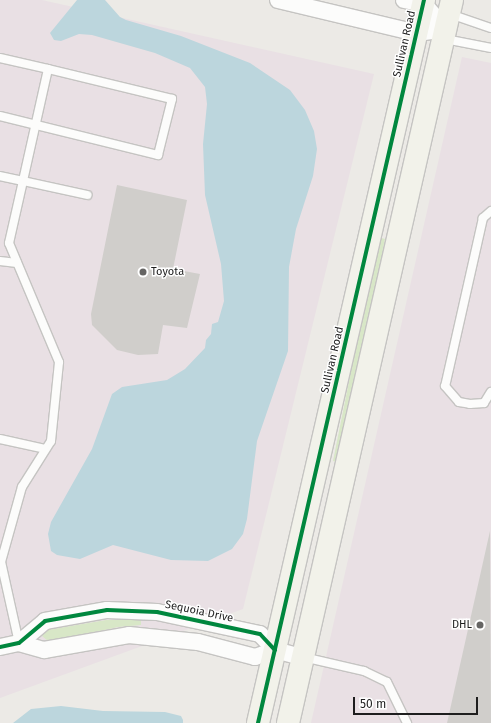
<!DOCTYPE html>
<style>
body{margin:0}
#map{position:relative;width:491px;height:723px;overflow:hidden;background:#eceae6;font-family:"Fira Sans",sans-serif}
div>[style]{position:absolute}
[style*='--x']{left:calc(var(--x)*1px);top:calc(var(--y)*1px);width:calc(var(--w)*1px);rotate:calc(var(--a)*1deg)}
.industrial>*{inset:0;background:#e9e0e4}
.grass>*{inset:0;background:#d8e7c7}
.water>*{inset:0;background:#bcd6dd}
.building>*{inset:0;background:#d0cecb}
.roads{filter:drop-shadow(1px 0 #c5c4c2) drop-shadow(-1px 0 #c5c4c2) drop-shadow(0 1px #c5c4c2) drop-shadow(0 -1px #c5c4c2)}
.lane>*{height:8px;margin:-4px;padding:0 4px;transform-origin:4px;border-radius:4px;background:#fcfcfb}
.street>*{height:16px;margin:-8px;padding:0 8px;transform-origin:8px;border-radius:8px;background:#fcfcfb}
.secondary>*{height:22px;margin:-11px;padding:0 11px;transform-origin:11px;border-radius:11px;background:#f2f2ea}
.cycleway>*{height:4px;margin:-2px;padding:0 2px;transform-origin:2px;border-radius:2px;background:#00873e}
.dots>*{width:11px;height:11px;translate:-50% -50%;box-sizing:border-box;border:2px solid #fff;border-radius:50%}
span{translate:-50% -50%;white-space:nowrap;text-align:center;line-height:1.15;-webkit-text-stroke:3px #fff;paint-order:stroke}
.street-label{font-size:11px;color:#1e1e1e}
.poi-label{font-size:11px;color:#1e1e1e}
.left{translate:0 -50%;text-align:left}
.right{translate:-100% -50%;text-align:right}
.scale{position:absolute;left:353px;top:697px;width:125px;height:18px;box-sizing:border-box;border:2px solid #1e1e1e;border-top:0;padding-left:5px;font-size:12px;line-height:14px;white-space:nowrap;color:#1e1e1e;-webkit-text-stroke:3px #fff;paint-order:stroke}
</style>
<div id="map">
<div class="industrial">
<i style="clip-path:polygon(0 0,42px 0,374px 74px,243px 609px,0 698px)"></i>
<i style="clip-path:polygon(462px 57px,491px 63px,491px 723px,311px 723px)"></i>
</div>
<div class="grass">
<i style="clip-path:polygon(378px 237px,385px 239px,363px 362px,340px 463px,333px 461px)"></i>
<i style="clip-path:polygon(106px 620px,141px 620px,141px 625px,118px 627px,57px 641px,48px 641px,42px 636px,47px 630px)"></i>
</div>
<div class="water">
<i style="clip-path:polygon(77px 0,105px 0,120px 17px,126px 20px,181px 36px,250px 63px,290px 90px,305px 110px,314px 131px,317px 149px,313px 176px,296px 229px,289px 267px,288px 351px,257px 441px,247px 519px,243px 534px,232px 549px,208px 561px,171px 560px,113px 545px,80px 559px,57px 555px,51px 551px,48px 534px,51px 522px,92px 449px,112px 394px,122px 387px,167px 380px,185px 369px,205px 348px,206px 340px,211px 334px,212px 324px,218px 322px,224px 301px,221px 264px,205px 195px,203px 144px,207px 104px,205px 87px,190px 68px,155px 53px,92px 35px,79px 34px,61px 41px,54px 40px,50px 33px)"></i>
<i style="clip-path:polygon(61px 706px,103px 711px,165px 712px,181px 716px,183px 720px,183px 723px,13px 723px,31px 709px)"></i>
</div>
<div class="building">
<i style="clip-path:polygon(117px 185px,187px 200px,173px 269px,200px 274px,187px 328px,163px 325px,158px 354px,138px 355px,117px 350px,92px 325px,91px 314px)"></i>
<i style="clip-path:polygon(490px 531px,491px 723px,447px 723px)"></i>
</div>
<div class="roads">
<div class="lane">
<i style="--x:450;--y:14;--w:43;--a:18.9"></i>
<i style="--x:445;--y:39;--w:47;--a:11.1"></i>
<i style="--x:0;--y:58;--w:49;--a:12.9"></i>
<i style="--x:48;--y:69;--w:115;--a:102.6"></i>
<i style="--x:23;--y:181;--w:24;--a:-168"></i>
<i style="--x:0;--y:116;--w:163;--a:13.9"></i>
<i style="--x:158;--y:155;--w:58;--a:-76"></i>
<i style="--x:172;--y:99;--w:128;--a:-166.4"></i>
<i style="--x:491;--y:211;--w:11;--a:139"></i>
<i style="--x:483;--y:218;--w:172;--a:102.7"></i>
<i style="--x:445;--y:386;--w:21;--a:49"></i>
<i style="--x:459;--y:402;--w:11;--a:10"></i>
<i style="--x:470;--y:404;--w:14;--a:-4"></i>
<i style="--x:484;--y:403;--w:13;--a:-58"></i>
<i style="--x:0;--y:261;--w:17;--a:7"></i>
<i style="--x:0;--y:439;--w:46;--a:12.5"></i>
<i style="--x:19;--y:643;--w:83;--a:-102.5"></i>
<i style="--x:1;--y:562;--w:78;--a:-74.4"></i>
<i style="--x:22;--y:487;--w:54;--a:-57.8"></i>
<i style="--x:51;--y:441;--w:79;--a:-84.2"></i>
<i style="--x:59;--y:362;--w:129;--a:-112.8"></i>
<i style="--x:9;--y:243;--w:64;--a:-77.3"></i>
<i style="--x:23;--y:181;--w:66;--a:12.3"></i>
<i style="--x:303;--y:657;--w:63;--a:12.9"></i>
<i style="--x:364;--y:671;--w:25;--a:26"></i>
<i style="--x:387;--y:682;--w:46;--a:64"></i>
</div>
<div class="street">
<i style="--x:278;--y:0;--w:143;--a:13.4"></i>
<i style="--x:417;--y:33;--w:29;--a:-8"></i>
<i style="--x:404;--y:0;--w:20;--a:11"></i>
<i style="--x:424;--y:4;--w:33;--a:49"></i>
<i style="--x:19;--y:643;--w:26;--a:16"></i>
<i style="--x:44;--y:650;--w:86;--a:-10"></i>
<i style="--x:129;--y:635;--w:69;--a:5.8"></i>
<i style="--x:198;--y:642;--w:59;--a:14.7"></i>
<i style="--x:255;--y:657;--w:21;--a:-19"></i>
<i style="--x:275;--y:650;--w:28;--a:15"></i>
<i style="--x:0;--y:647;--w:19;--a:-12"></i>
<i style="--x:19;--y:643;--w:34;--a:-40"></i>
<i style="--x:45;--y:621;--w:63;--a:-10.1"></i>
<i style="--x:107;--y:610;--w:50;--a:2.3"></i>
<i style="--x:157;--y:612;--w:105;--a:12.1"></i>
<i style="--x:260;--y:634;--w:22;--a:47"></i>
</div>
<div class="secondary">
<i style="--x:258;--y:723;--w:742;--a:-77.07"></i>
<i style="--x:288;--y:723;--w:741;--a:-77.22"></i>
</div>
</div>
<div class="cycleway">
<i style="--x:0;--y:647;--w:19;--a:-12"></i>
<i style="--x:19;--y:643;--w:34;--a:-40"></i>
<i style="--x:45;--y:621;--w:63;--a:-10.1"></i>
<i style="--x:107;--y:610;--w:50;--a:2.3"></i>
<i style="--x:157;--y:612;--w:105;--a:12.1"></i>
<i style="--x:260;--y:634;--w:22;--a:47"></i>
<i style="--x:258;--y:723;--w:742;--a:-77.07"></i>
</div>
<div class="dots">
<i style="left:143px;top:272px;background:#666564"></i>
<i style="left:480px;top:625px;background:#666564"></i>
</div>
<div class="street-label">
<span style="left:405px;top:44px;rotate:-77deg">Sullivan Road</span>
<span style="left:333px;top:360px;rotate:-77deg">Sullivan Road</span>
<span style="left:199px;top:612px;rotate:12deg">Sequoia Drive</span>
</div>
<div class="poi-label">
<span class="left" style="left:151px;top:272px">Toyota</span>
<span class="right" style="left:472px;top:625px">DHL</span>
</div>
<div class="scale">50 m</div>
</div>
